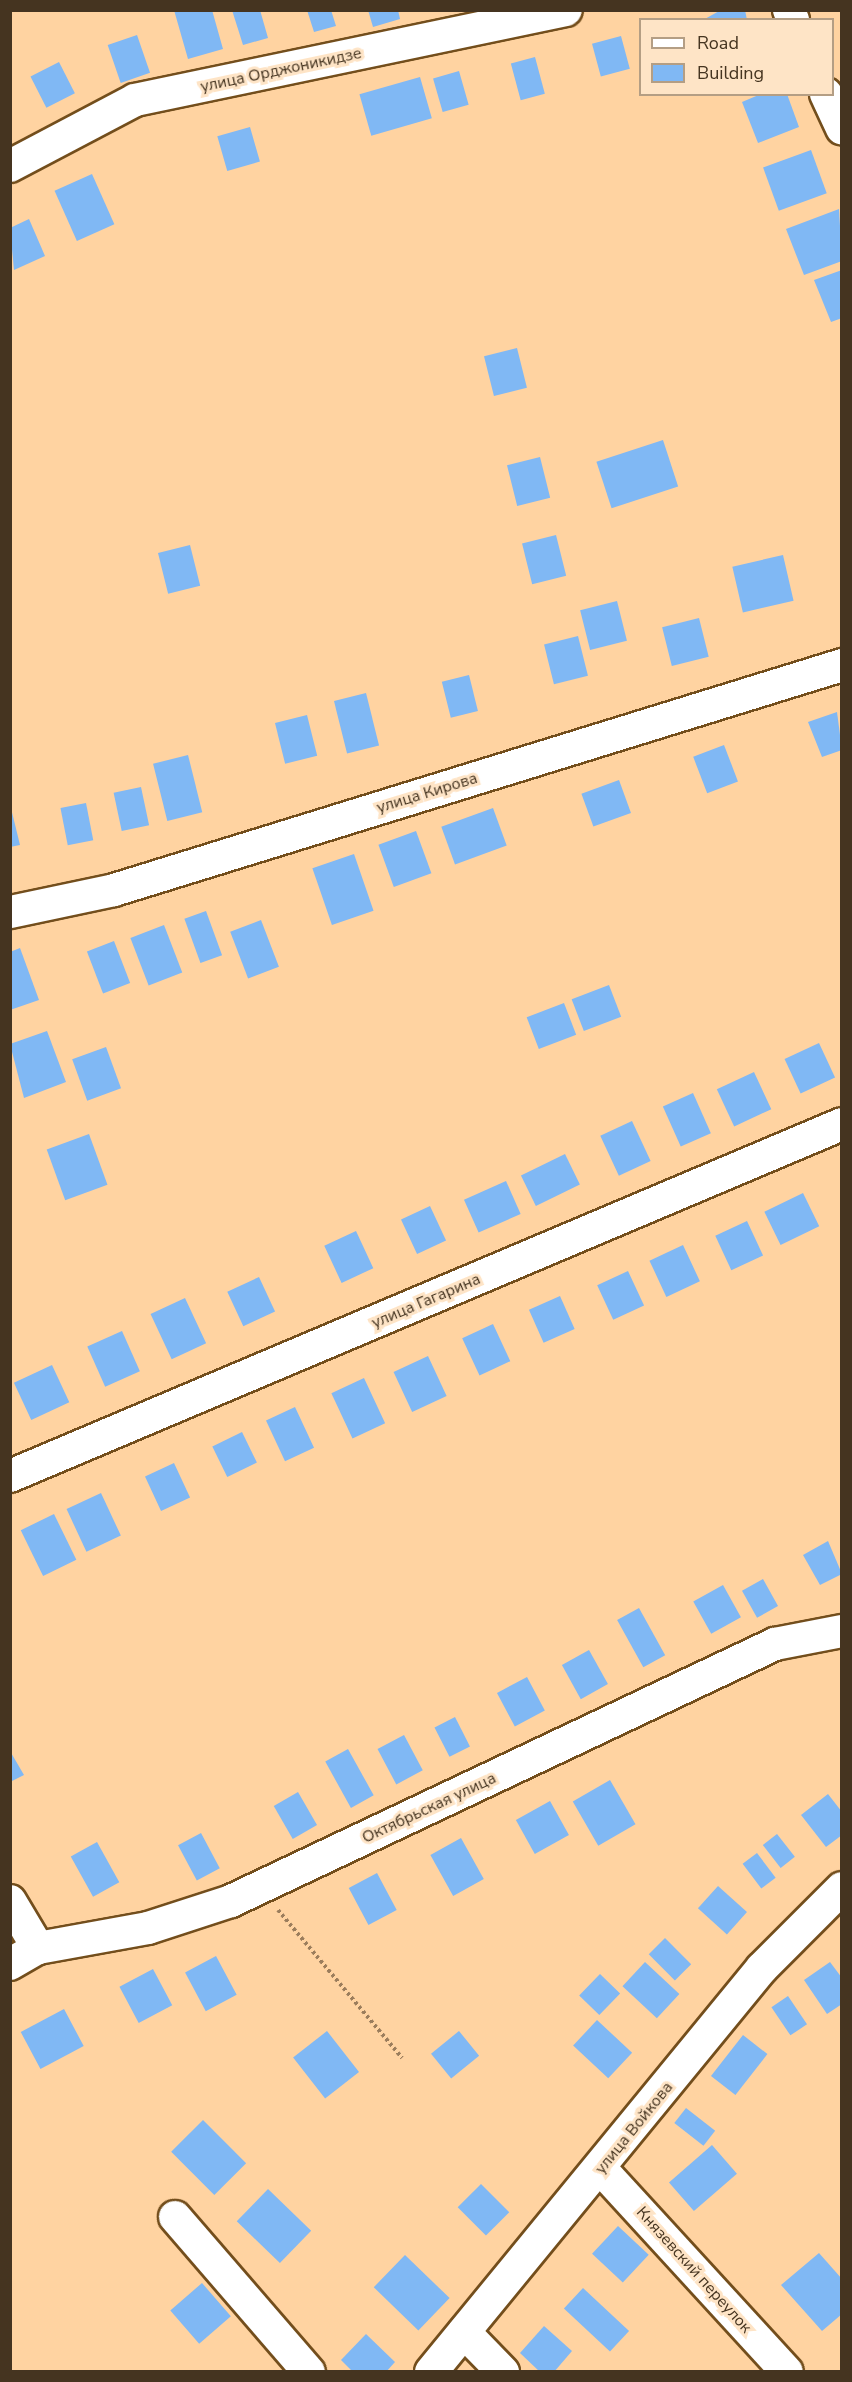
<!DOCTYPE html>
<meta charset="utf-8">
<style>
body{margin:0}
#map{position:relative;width:852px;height:2382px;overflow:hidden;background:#ffd3a1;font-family:"Nunito Sans",sans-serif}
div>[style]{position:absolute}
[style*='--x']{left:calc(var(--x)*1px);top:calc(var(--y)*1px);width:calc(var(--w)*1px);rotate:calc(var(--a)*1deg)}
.building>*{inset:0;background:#80b8f4;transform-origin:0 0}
.path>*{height:4px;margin-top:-2px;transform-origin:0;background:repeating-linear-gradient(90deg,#9b7d5c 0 3px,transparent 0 6px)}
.roads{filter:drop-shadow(2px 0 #734e1c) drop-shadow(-2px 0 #734e1c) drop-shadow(0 2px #734e1c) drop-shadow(0 -2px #734e1c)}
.minor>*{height:32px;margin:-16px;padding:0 16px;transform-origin:16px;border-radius:16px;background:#fff}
span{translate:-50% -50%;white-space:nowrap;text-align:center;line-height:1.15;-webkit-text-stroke:6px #fee4c6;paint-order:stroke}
.street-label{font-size:16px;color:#453420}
.frame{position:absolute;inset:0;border:12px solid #453420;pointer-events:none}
.legend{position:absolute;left:639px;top:18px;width:195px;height:78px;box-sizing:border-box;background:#fee4c6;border:2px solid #b49e84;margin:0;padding:8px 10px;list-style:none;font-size:18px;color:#453420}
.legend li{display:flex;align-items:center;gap:12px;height:30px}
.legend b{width:30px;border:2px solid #b49e84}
</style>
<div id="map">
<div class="building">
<i style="clip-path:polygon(174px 10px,212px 10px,223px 49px,188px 59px)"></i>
<i style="clip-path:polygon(232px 10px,260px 10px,268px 38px,243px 45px)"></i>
<i style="clip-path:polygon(307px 10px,331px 10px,336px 26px,314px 32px)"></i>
<i style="clip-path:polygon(368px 10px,398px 10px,400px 19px,373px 27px)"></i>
<i style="clip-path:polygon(721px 10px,745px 10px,747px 20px,703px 20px)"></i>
<i style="left:137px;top:35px;width:40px;height:31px;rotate:71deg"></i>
<i style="left:621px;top:36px;width:34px;height:30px;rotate:75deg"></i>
<i style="left:535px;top:57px;width:38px;height:25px;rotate:75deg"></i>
<i style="left:59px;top:62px;width:35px;height:32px;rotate:63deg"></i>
<i style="left:459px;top:71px;width:35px;height:27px;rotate:74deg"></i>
<i style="left:420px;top:77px;width:43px;height:63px;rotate:74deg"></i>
<i style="clip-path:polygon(761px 94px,787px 94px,799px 127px,758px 143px,742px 102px)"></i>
<i style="left:250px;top:127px;width:36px;height:34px;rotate:74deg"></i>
<i style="left:811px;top:150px;width:46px;height:51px;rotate:70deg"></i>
<i style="left:92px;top:174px;width:55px;height:41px;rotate:66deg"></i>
<i style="clip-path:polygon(839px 209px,842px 261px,804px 275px,786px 229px)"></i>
<i style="clip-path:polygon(29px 219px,45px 256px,14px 270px,10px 228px)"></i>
<i style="clip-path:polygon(842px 270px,842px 318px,831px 322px,814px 280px)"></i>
<i style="left:517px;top:348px;width:41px;height:34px;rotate:76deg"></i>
<i style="left:663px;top:440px;width:49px;height:70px;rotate:72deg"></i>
<i style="left:540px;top:457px;width:42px;height:34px;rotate:76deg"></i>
<i style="left:556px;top:535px;width:42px;height:35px;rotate:76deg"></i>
<i style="left:190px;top:545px;width:42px;height:33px;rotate:76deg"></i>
<i style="left:783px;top:555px;width:47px;height:52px;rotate:77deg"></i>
<i style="left:617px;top:601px;width:41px;height:38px;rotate:76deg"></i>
<i style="left:699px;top:618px;width:40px;height:38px;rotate:76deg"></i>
<i style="left:578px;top:636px;width:41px;height:35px;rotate:76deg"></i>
<i style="left:469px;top:675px;width:37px;height:28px;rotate:76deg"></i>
<i style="left:366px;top:693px;width:54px;height:33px;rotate:76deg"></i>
<i style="clip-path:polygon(837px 712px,842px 750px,822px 757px,808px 722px)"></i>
<i style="left:307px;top:715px;width:42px;height:33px;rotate:76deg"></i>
<i style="left:724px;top:745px;width:39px;height:33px;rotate:69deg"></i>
<i style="left:188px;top:755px;width:59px;height:36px;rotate:76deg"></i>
<i style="left:619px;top:780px;width:35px;height:40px;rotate:70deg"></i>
<i style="left:141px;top:787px;width:39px;height:28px;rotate:78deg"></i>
<i style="left:86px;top:803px;width:38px;height:26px;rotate:79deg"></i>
<i style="clip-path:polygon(10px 804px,20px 845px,10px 847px)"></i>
<i style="left:493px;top:808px;width:40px;height:55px;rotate:70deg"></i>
<i style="left:416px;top:831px;width:45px;height:40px;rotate:70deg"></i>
<i style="left:354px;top:854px;width:60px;height:44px;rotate:71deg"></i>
<i style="left:206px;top:911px;width:47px;height:23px;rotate:70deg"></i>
<i style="left:261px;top:920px;width:50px;height:33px;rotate:69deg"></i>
<i style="left:164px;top:925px;width:51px;height:36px;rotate:69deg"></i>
<i style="left:114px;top:941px;width:45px;height:29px;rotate:69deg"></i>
<i style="clip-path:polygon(20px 948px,39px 1000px,10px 1010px,10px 952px)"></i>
<i style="left:609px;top:985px;width:34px;height:40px;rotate:69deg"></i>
<i style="left:564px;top:1003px;width:34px;height:40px;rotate:69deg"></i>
<i style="clip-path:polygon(47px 1031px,66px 1082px,24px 1098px,10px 1044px)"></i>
<i style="left:819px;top:1043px;width:38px;height:38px;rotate:65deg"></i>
<i style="left:106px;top:1047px;width:44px;height:36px;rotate:70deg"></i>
<i style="left:754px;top:1072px;width:41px;height:41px;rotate:65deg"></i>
<i style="left:693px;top:1093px;width:44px;height:33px;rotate:66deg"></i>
<i style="left:632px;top:1121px;width:44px;height:35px;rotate:65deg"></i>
<i style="left:89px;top:1134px;width:54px;height:45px;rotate:70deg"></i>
<i style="left:565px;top:1154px;width:34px;height:49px;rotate:64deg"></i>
<i style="left:506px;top:1181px;width:36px;height:46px;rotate:66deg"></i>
<i style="left:803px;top:1193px;width:37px;height:43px;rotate:64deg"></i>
<i style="left:430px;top:1206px;width:38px;height:32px;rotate:65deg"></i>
<i style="left:747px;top:1221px;width:38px;height:35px;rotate:65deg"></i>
<i style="left:356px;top:1231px;width:41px;height:35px;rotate:65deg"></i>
<i style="left:683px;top:1245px;width:40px;height:37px;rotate:65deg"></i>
<i style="left:628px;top:1271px;width:38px;height:34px;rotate:65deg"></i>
<i style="left:259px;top:1277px;width:38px;height:35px;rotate:65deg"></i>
<i style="left:560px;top:1296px;width:36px;height:34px;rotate:66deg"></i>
<i style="left:185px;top:1298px;width:50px;height:38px;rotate:65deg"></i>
<i style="left:493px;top:1324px;width:41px;height:34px;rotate:65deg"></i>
<i style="left:122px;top:1331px;width:44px;height:38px;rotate:66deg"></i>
<i style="left:428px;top:1356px;width:44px;height:38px;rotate:65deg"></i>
<i style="left:52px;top:1365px;width:41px;height:42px;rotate:65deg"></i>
<i style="left:364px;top:1378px;width:50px;height:36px;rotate:65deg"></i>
<i style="left:295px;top:1407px;width:45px;height:32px;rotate:65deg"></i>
<i style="left:242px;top:1432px;width:34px;height:33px;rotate:64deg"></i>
<i style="left:174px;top:1463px;width:38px;height:32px;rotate:65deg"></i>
<i style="left:101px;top:1493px;width:47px;height:38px;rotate:65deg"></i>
<i style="left:54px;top:1514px;width:51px;height:37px;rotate:64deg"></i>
<i style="clip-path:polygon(828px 1541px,842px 1574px,820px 1585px,803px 1555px)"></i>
<i style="left:763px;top:1579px;width:31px;height:24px;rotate:61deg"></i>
<i style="left:723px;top:1585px;width:37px;height:34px;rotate:61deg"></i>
<i style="left:639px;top:1608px;width:54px;height:25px;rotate:61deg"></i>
<i style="left:589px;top:1650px;width:39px;height:31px;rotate:61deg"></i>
<i style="left:527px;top:1677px;width:38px;height:34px;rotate:62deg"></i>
<i style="left:455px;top:1717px;width:33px;height:23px;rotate:63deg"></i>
<i style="left:404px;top:1735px;width:40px;height:30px;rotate:62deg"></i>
<i style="left:348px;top:1749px;width:53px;height:26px;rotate:61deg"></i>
<i style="clip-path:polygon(10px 1751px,24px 1775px,10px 1782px)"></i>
<i style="left:610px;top:1780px;width:51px;height:43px;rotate:60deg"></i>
<i style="left:298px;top:1792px;width:38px;height:28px;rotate:60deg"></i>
<i style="clip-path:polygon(828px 1794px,842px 1812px,842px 1835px,826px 1847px,801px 1815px)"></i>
<i style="left:550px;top:1801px;width:39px;height:39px;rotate:61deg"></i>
<i style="left:201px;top:1833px;width:40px;height:26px;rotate:62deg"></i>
<i style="left:777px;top:1834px;width:29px;height:18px;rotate:52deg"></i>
<i style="left:461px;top:1838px;width:47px;height:35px;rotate:61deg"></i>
<i style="left:97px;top:1842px;width:46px;height:30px;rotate:61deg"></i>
<i style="left:757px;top:1853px;width:31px;height:18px;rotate:53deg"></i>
<i style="left:377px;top:1873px;width:42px;height:32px;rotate:62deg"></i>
<i style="left:718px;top:1886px;width:39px;height:30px;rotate:42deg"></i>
<i style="left:665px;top:1938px;width:37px;height:23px;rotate:45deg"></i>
<i style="left:216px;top:1956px;width:44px;height:35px;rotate:62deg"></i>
<i style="left:645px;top:1962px;width:47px;height:33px;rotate:43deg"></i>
<i style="clip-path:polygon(830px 1962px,842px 1978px,842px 2004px,827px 2014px,804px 1980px)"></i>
<i style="left:153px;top:1969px;width:41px;height:38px;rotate:62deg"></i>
<i style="left:600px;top:1974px;width:28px;height:30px;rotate:44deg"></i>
<i style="left:788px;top:1996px;width:34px;height:20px;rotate:56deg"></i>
<i style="left:64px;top:2009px;width:42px;height:49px;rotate:62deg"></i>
<i style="left:597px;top:2020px;width:48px;height:35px;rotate:43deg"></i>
<i style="left:327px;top:2031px;width:52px;height:43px;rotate:52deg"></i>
<i style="left:459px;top:2031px;width:32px;height:36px;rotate:51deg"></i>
<i style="left:743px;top:2035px;width:31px;height:52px;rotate:38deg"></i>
<i style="left:686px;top:2108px;width:37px;height:19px;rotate:38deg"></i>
<i style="left:203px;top:2120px;width:61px;height:45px;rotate:45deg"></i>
<i style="left:712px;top:2145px;width:38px;height:57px;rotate:49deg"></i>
<i style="left:481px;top:2184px;width:40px;height:33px;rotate:45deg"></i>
<i style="left:268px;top:2189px;width:60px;height:45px;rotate:44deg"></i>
<i style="left:618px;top:2226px;width:42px;height:38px;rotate:43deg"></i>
<i style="clip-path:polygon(819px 2253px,842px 2279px,842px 2314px,822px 2331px,781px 2285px)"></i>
<i style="left:405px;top:2255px;width:62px;height:45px;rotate:44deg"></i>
<i style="left:202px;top:2283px;width:44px;height:42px;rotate:49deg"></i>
<i style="left:583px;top:2288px;width:63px;height:28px;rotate:43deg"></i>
<i style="clip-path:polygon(544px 2326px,572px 2351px,554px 2372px,540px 2372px,520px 2353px)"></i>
<i style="clip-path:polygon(366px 2334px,395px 2362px,386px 2372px,353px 2372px,341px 2360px)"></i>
</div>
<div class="path">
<i style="--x:278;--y:1910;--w:193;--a:50"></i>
</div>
<div class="roads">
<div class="minor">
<i style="--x:789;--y:10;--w:11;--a:68"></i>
<i style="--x:826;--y:94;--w:38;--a:65"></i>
<i style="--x:10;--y:166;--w:141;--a:-27.8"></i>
<i style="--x:135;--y:100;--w:440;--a:-11.8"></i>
<i style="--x:10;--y:912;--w:106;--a:-11.9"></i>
<i style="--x:114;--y:890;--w:762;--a:-17.17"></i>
<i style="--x:10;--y:1476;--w:903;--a:-22.93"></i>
<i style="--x:10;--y:1901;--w:55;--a:59.2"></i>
<i style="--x:10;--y:1964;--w:32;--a:-30"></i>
<i style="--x:38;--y:1948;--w:112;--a:-10.3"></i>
<i style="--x:148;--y:1928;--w:87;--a:-18"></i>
<i style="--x:231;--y:1901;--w:602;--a:-25.29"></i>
<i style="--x:775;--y:1644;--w:68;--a:-11"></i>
<i style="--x:601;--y:2169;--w:275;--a:47.5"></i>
<i style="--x:175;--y:2217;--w:205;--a:49.2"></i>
<i style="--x:464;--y:2332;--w:56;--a:45.7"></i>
<i style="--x:431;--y:2372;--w:522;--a:-50.67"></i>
<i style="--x:762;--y:1968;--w:113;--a:-45"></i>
</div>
</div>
<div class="street-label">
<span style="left:281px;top:70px;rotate:-12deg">улица Орджоникидзе</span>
<span style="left:427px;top:793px;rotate:-17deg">улица Кирова</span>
<span style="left:426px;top:1301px;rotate:-23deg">улица Гагарина</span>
<span style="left:429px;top:1808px;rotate:-25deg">Октябрьская улица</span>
<span style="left:634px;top:2128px;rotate:-51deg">улица Войкова</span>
<span style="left:694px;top:2270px;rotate:48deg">Князевский переулок</span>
</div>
<div class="frame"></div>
<ul class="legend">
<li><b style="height:8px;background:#fff"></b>Road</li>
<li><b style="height:16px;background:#80b8f4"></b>Building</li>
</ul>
</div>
